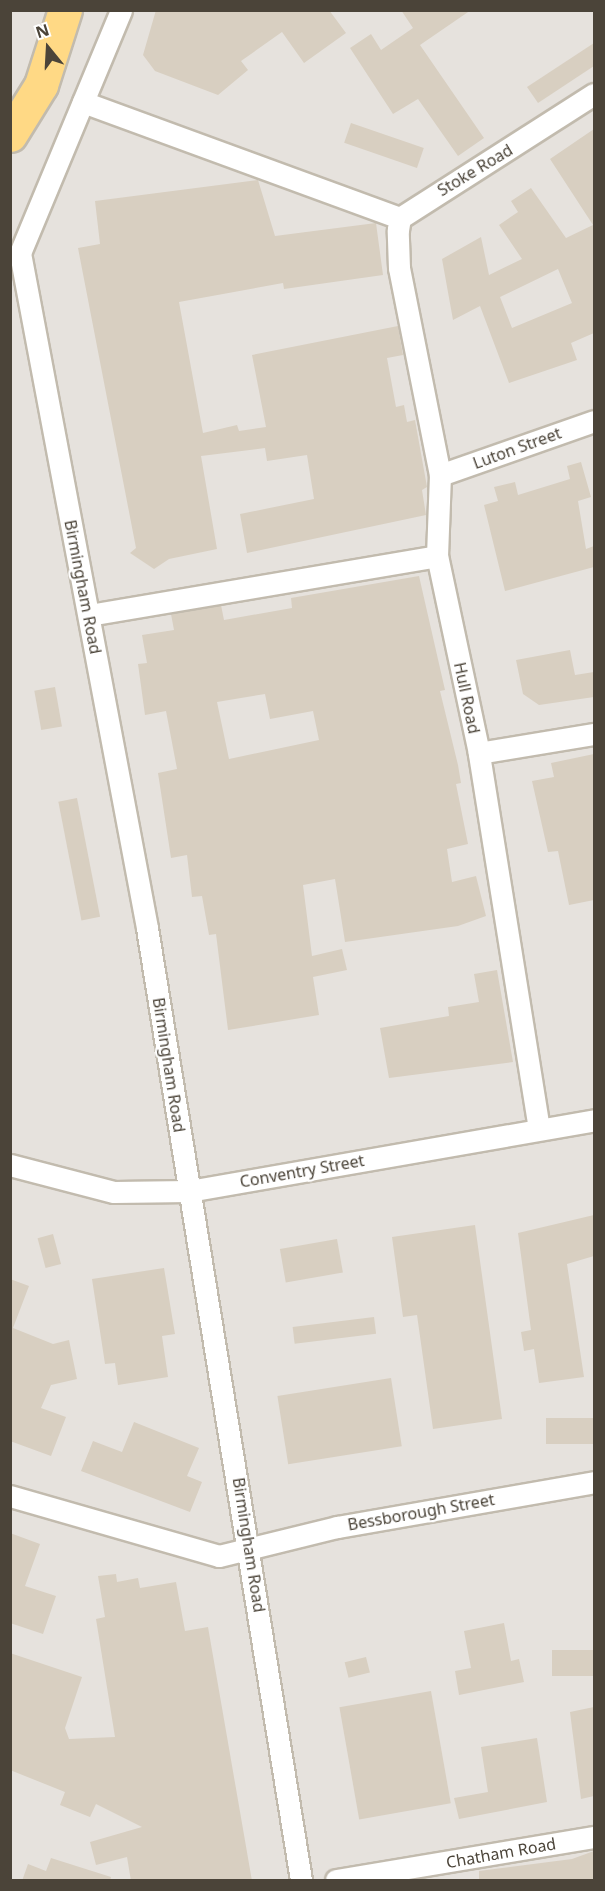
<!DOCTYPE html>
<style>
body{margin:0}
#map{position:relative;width:605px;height:1891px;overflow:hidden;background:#f6f3ec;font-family:"Noto Sans",sans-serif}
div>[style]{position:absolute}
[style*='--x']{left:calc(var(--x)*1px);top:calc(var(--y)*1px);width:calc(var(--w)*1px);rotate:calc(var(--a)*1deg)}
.industrial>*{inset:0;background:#e6e2dd;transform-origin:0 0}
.building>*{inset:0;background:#d8cfc1;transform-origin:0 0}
.roads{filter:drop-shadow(2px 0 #c2bbae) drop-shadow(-2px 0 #c2bbae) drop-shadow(0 2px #c2bbae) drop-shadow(0 -2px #c2bbae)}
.minor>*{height:21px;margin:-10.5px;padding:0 10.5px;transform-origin:10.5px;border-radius:10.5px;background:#fff}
.trunk>*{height:33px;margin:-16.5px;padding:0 16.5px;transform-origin:16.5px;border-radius:16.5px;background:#ffd985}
span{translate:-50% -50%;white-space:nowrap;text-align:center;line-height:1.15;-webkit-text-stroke:4.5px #fff;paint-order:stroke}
.street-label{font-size:16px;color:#4b4439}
.frame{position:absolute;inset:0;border:12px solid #4b4439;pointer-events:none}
.north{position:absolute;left:18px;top:18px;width:60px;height:60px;-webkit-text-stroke:4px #fff;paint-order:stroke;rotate:342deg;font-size:16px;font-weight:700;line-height:24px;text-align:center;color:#4b4439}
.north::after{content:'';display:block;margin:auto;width:21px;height:27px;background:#4b4439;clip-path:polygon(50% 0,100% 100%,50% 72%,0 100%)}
</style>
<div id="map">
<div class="industrial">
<i style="left:11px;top:11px;width:583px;height:1869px"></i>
</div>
<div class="building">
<i style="clip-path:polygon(156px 10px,329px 10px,346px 33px,304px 63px,282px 32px,241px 61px,248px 70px,218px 95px,155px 71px,143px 55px)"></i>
<i style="clip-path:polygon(401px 10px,471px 10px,420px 45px,484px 138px,458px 156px,418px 99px,393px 114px,350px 48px,371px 34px,381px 50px,413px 28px)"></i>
<i style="clip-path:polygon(594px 43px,594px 66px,538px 103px,527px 87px)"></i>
<i style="left:351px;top:123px;width:77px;height:21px;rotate:19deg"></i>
<i style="clip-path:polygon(evenodd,594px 129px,594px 333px,571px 343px,577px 360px,509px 383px,480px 306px,453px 320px,442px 259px,481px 237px,489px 275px,522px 259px,499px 225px,518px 212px,511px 201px,531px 188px,566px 238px,593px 225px,550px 159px,594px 129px,558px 269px,572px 303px,512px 328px,500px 297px,558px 269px)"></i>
<i style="clip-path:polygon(258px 180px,275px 236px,376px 223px,383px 275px,284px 289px,283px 283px,179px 302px,203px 433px,237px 425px,239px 431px,266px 427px,252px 355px,398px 326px,403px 355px,387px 358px,396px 407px,404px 405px,407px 422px,415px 420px,427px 487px,422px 490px,426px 515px,247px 553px,240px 514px,314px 499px,307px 455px,267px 461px,265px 448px,201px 456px,217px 549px,169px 559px,154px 569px,130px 553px,136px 548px,78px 248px,100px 244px,95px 201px)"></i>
<i style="clip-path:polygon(581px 462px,591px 497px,578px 501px,586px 549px,594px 546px,594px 567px,505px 591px,484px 505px,498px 501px,494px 487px,515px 482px,518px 495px,570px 479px,567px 466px)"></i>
<i style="clip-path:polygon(evenodd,419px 576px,445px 690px,440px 691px,458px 765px,461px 783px,456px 784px,468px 844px,447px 849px,452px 882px,476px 876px,486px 916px,458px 926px,345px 942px,335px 879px,303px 885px,312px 956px,342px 949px,347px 970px,313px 977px,319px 1015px,228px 1030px,216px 934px,209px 935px,202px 896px,192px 897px,187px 855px,171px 858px,158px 773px,177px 769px,166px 711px,145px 715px,138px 664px,147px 663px,142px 635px,174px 630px,171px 614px,221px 605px,224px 620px,292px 608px,291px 598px,419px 576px,265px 694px,270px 719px,313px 711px,319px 740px,229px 759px,217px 702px,265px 694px)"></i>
<i style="clip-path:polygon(570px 650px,575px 675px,594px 672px,594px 697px,539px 705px,523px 694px,516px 660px)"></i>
<i style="left:55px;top:687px;width:40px;height:21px;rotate:80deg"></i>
<i style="clip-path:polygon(594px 754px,594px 900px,569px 905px,558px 851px,548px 852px,532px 781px,554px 777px,551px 763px)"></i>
<i style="left:77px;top:798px;width:121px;height:19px;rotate:79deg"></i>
<i style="clip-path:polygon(497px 970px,513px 1062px,389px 1078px,380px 1028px,449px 1016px,448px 1007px,479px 1002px,474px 974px)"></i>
<i style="clip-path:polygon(594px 1215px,594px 1256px,567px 1264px,584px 1377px,539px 1383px,534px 1349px,524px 1351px,521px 1332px,531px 1330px,518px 1233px)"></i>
<i style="clip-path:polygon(475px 1225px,502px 1419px,433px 1429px,417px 1315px,403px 1317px,392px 1237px)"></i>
<i style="left:53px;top:1234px;width:31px;height:16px;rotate:75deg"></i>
<i style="left:337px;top:1239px;width:34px;height:58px;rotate:80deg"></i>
<i style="clip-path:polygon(164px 1268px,175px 1334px,162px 1336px,168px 1377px,118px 1385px,115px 1363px,105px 1364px,92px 1279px)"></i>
<i style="clip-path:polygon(10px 1279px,29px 1286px,13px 1328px,53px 1344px,69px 1340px,77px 1379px,51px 1385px,41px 1408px,66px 1417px,51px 1456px,10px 1441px)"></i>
<i style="left:374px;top:1317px;width:17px;height:82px;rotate:83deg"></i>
<i style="left:391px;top:1378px;width:69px;height:115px;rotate:81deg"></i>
<i style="left:594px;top:1418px;width:26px;height:48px;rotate:90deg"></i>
<i style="clip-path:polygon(134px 1422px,199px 1448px,187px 1476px,202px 1482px,190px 1512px,81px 1471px,93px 1441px,122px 1452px)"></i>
<i style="clip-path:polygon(10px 1533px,40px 1544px,25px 1586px,56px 1596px,43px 1634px,10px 1623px)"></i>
<i style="clip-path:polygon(116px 1574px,117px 1582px,138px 1578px,140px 1588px,176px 1582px,185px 1631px,208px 1627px,252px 1881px,131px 1881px,127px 1857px,96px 1865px,90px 1842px,142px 1827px,96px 1804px,90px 1817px,60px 1805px,65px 1792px,10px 1770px,10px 1653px,82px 1677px,65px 1728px,69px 1739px,115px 1737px,96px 1619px,105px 1617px,98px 1576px)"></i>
<i style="clip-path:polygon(504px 1623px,511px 1661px,519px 1659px,524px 1682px,459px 1695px,455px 1671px,471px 1668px,464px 1631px)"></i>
<i style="left:594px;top:1650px;width:26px;height:42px;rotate:90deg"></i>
<i style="left:366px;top:1657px;width:16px;height:22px;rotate:76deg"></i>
<i style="left:431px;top:1691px;width:114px;height:93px;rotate:80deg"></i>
<i style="clip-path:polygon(594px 1707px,594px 1796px,581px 1799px,570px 1712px)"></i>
<i style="clip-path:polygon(537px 1738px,547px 1802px,459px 1819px,454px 1798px,488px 1792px,481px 1747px)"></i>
<i style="clip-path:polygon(594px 1851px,594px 1881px,479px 1881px,479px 1871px,572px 1859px)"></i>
<i style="clip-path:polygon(51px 1858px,111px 1877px,110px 1881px,22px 1881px,28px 1864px,46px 1871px)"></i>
</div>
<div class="roads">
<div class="minor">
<i style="--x:83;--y:102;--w:338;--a:20.1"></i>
<i style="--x:20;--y:253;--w:687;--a:79.34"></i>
<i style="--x:147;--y:928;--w:964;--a:80.81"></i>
<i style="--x:20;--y:253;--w:263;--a:-67.4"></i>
<i style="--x:440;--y:475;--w:163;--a:-19.3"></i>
<i style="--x:89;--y:615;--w:353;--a:-9.6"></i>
<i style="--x:479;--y:753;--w:117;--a:-9.4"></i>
<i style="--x:539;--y:1129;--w:381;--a:-99.1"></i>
<i style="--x:479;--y:753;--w:201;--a:-102"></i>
<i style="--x:437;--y:556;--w:81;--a:-87.9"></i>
<i style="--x:440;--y:475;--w:211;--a:-101.2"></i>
<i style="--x:399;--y:268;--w:38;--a:-92"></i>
<i style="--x:398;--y:230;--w:12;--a:-81"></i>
<i style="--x:400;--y:218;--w:230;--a:-32.6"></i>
<i style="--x:10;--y:1165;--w:107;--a:14.6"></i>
<i style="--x:114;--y:1192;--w:75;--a:-0.8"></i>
<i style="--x:189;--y:1191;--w:411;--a:-9.9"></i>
<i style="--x:10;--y:1496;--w:217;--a:16"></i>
<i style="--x:219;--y:1556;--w:122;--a:-13.8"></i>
<i style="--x:337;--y:1527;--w:261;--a:-9.9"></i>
<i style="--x:336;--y:1880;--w:262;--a:-9.5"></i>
</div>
<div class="trunk">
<i style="--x:10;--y:135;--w:59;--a:-58.2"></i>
<i style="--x:41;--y:85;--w:79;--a:-72.3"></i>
</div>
</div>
<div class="street-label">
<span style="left:475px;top:170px;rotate:-31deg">Stoke Road</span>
<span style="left:517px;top:448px;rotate:-20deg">Luton Street</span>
<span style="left:83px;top:587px;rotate:79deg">Birmingham Road</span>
<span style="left:467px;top:698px;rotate:78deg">Hull Road</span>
<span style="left:169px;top:1065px;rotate:81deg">Birmingham Road</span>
<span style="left:302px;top:1171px;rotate:-10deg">Conventry Street</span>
<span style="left:421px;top:1512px;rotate:-10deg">Bessborough Street</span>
<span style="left:249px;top:1545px;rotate:81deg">Birmingham Road</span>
<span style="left:501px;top:1853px;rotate:-10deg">Chatham Road</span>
</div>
<div class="frame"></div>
<div class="north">N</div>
</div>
